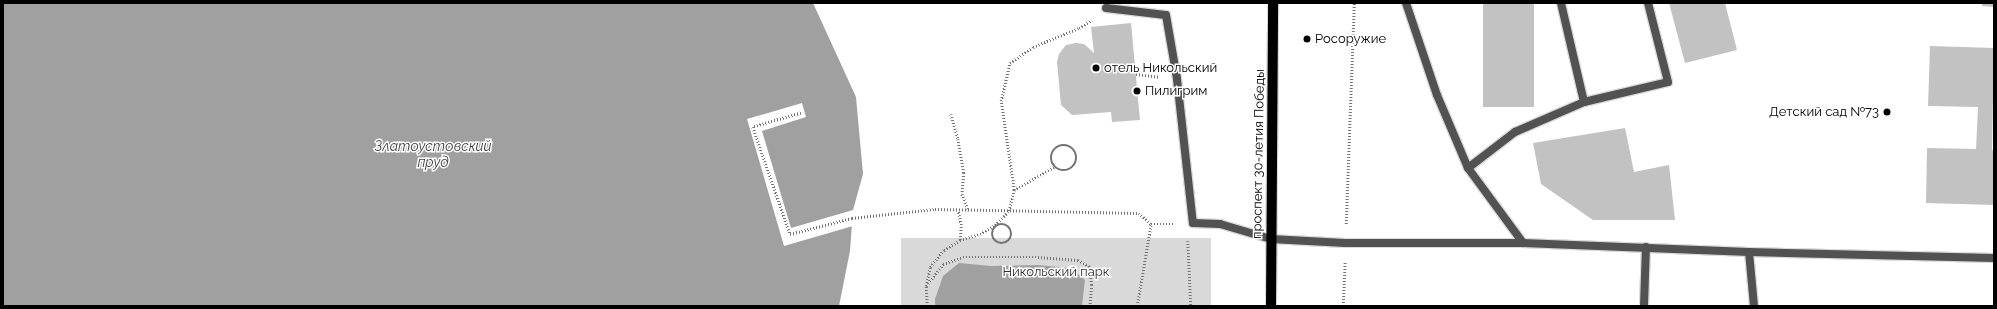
<!DOCTYPE html>
<meta charset="utf-8">
<style>
body{margin:0}
#map{position:relative;width:1997px;height:309px;overflow:hidden;background:#fff;font-family:Raleway,sans-serif}
div>[style]{position:absolute}
[style*='--x']{left:calc(var(--x)*1px);top:calc(var(--y)*1px);width:calc(var(--w)*1px);rotate:calc(var(--a)*1deg)}
.green>*{inset:0;background:#d9d9d9;transform-origin:0 0}
.water>*{inset:0;background:#a0a0a0}
.pier>*{inset:0;background:#fff}
.building>*{inset:0;background:#c2c2c2;transform-origin:0 0}
.path>*{height:2.5px;margin-top:-1.25px;transform-origin:0;background:repeating-linear-gradient(90deg,#747474 0 1px,transparent 0 3px)}
.path>.ring{margin:-1.25px;padding:0;box-sizing:content-box;background:none;border:2.5px solid #747474;border-radius:50%}
.roads{filter:drop-shadow(1px 0 #dbdbdb) drop-shadow(-1px 0 #dbdbdb) drop-shadow(0 1px #dbdbdb) drop-shadow(0 -1px #dbdbdb)}
.service>*{height:8px;margin:-4px;padding:0 4px;transform-origin:4px;border-radius:4px;background:#525252}
.minor>*{height:8px;margin:-4px;padding:0 4px;transform-origin:4px;border-radius:4px;background:#525252}
.tertiary>*{height:8px;margin:-4px;padding:0 4px;transform-origin:4px;border-radius:4px;background:#525252}
.primary>*{height:10px;margin:-5px;padding:0 5px;transform-origin:5px;border-radius:5px;background:#000}
.dots>*{width:11px;height:11px;translate:-50% -50%;box-sizing:border-box;border:2px solid #fff;border-radius:50%}
span{translate:-50% -50%;white-space:nowrap;text-align:center;line-height:1.15;-webkit-text-stroke:3px #fff;paint-order:stroke}
.poi-label{font-size:13px;color:#000}
.left{translate:0 -50%;text-align:left}
.right{translate:-100% -50%;text-align:right}
.street-label{font-size:13px;color:#000}
.park-label{font-size:13px;color:#303030}
.water-label{font-size:14px;color:#414141;font-style:italic}
.frame{position:absolute;inset:0;border:4px solid #000;pointer-events:none}
</style>
<div id="map">
<div class="green">
<i style="left:901px;top:238px;width:310px;height:68px"></i>
</div>
<div class="water">
<i style="clip-path:polygon(3px 3px,813px 3px,856px 97px,863px 174px,853px 210px,850px 251px,839px 306px,3px 306px)"></i>
<i style="clip-path:polygon(959px 263px,991px 266px,1037px 265px,1071px 268px,1085px 280px,1082px 306px,935px 306px,935px 299px,943px 276px)"></i>
</div>
<div class="pier">
<i style="clip-path:polygon(802px 103px,806px 117px,762px 131px,791px 228px,853px 210px,853px 226px,784px 246px,747px 119px)"></i>
</div>
<div class="building">
<i style="left:1483px;top:3px;width:51px;height:104px"></i>
<i style="clip-path:polygon(1669px 3px,1725px 3px,1737px 50px,1685px 63px)"></i>
<i style="clip-path:polygon(1982px 3px,1994px 3px,1994px 7px,1982px 6px)"></i>
<i style="clip-path:polygon(1131px 23px,1140px 120px,1112px 122px,1111px 112px,1072px 115px,1061px 105px,1057px 62px,1059px 54px,1066px 45px,1076px 43px,1084px 44px,1094px 53px,1091px 27px)"></i>
<i style="clip-path:polygon(1930px 46px,1994px 48px,1992px 150px,1994px 150px,1994px 205px,1926px 203px,1927px 148px,1976px 149px,1978px 107px,1928px 106px)"></i>
<i style="clip-path:polygon(1625px 128px,1634px 172px,1669px 165px,1675px 220px,1593px 220px,1541px 184px,1533px 143px)"></i>
</div>
<div class="path">
<i style="--x:1136;--y:74;--w:23;--a:7"></i>
<i style="--x:801;--y:113;--w:50;--a:163.7"></i>
<i style="--x:753;--y:127;--w:113;--a:70.9"></i>
<i style="--x:790;--y:234;--w:64;--a:-14.5"></i>
<i style="--x:852;--y:218;--w:83;--a:-6.2"></i>
<i style="--x:935;--y:209;--w:204;--a:1.1"></i>
<i style="--x:1139;--y:213;--w:16;--a:43"></i>
<i style="--x:1151;--y:224;--w:24;--a:0"></i>
<i style="--x:951;--y:114;--w:26;--a:74"></i>
<i style="--x:958;--y:139;--w:35;--a:80"></i>
<i style="--x:964;--y:173;--w:21;--a:95"></i>
<i style="--x:962;--y:194;--w:18;--a:68"></i>
<i class="ring" style="left:1051px;top:145px;width:23.5px;height:23.5px"></i>
<i style="--x:1014;--y:190;--w:46;--a:-29.9"></i>
<i class="ring" style="left:992px;top:224px;width:17.5px;height:17.5px"></i>
<i style="--x:1346;--y:224;--w:221;--a:-87.9"></i>
<i style="--x:960;--y:240;--w:21;--a:-17"></i>
<i style="--x:980;--y:234;--w:17;--a:-31"></i>
<i style="--x:995;--y:225;--w:20;--a:-45"></i>
<i style="--x:1009;--y:211;--w:22;--a:-77"></i>
<i style="--x:1014;--y:190;--w:90;--a:-98.3"></i>
<i style="--x:1001;--y:101;--w:39;--a:-77"></i>
<i style="--x:1010;--y:63;--w:28;--a:-35"></i>
<i style="--x:1033;--y:47;--w:50;--a:-22.4"></i>
<i style="--x:1079;--y:28;--w:15;--a:-32"></i>
<i style="--x:1188;--y:241;--w:65;--a:87.4"></i>
<i style="--x:926;--y:286;--w:28;--a:-52"></i>
<i style="--x:943;--y:264;--w:21;--a:-19"></i>
<i style="--x:963;--y:257;--w:75;--a:0"></i>
<i style="--x:1038;--y:257;--w:40;--a:4.3"></i>
<i style="--x:1078;--y:260;--w:13;--a:29"></i>
<i style="--x:1089;--y:266;--w:19;--a:81"></i>
<i style="--x:1092;--y:285;--w:21;--a:95"></i>
<i style="--x:927;--y:306;--w:20;--a:-93"></i>
<i style="--x:926;--y:286;--w:19;--a:-78"></i>
<i style="--x:930;--y:267;--w:22;--a:-51"></i>
<i style="--x:944;--y:250;--w:19;--a:-32"></i>
<i style="--x:960;--y:240;--w:15;--a:-86"></i>
<i style="--x:961;--y:225;--w:14;--a:-102"></i>
<i style="--x:1137;--y:306;--w:83;--a:-80.3"></i>
<i style="--x:1343;--y:306;--w:45;--a:-87.5"></i>
</div>
<div class="roads">
<div class="service">
<i style="--x:1106;--y:8;--w:60;--a:6.7"></i>
<i style="--x:1166;--y:15;--w:65;--a:80.2"></i>
<i style="--x:1177;--y:79;--w:145;--a:83.7"></i>
<i style="--x:1193;--y:223;--w:27;--a:2"></i>
<i style="--x:1220;--y:224;--w:53;--a:16.4"></i>
<i style="--x:1584;--y:102;--w:86;--a:-13.4"></i>
<i style="--x:1668;--y:82;--w:81;--a:-104.2"></i>
<i style="--x:1468;--y:168;--w:59;--a:-37.5"></i>
<i style="--x:1515;--y:132;--w:75;--a:-23.5"></i>
<i style="--x:1584;--y:102;--w:102;--a:-103.1"></i>
<i style="--x:1749;--y:252;--w:54;--a:84.7"></i>
<i style="--x:1644;--y:306;--w:59;--a:-88.1"></i>
</div>
<div class="minor">
<i style="--x:1406;--y:3;--w:97;--a:71.4"></i>
<i style="--x:1437;--y:95;--w:79;--a:67"></i>
<i style="--x:1468;--y:168;--w:93;--a:53.7"></i>
</div>
<div class="tertiary">
<i style="--x:1271;--y:239;--w:74;--a:3.1"></i>
<i style="--x:1345;--y:243;--w:178;--a:0"></i>
<i style="--x:1523;--y:243;--w:226;--a:2.3"></i>
<i style="--x:1749;--y:252;--w:245;--a:1.4"></i>
</div>
<div class="primary">
<i style="--x:1271;--y:306;--w:303;--a:-89.6"></i>
</div>
</div>
<div class="dots">
<i style="left:1307px;top:39px;background:#000"></i>
<i style="left:1096px;top:68px;background:#000"></i>
<i style="left:1137px;top:91px;background:#000"></i>
<i style="left:1887px;top:112px;background:#000"></i>
</div>
<div class="poi-label">
<span class="left" style="left:1315px;top:39px">Росоружие</span>
<span class="left" style="left:1104px;top:68px">отель Никольский</span>
<span class="left" style="left:1145px;top:91px">Пилигрим</span>
<span class="right" style="left:1879px;top:112px">Детский сад №73</span>
</div>
<div class="street-label">
<span style="left:1259px;top:154px;rotate:-89deg">проспект 30-летия Победы</span>
</div>
<div class="park-label">
<span style="left:1056px;top:272px">Никольский парк</span>
</div>
<div class="water-label">
<span style="left:433px;top:154px">Златоустовский<br>пруд</span>
</div>
<div class="frame"></div>
</div>
